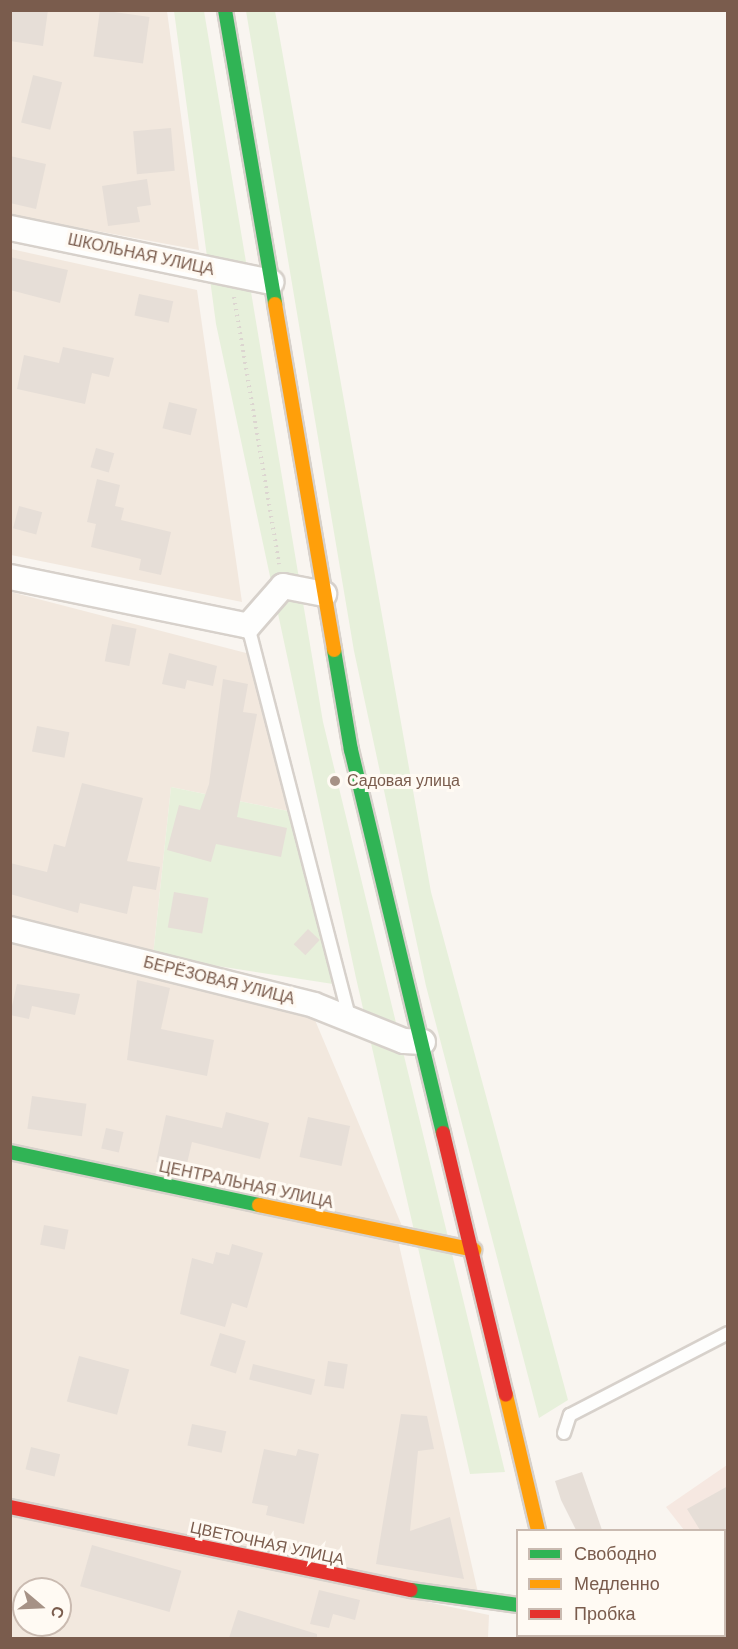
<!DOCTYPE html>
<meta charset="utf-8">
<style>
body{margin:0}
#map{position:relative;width:738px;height:1649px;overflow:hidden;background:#f9f5f0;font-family:"DM Sans",sans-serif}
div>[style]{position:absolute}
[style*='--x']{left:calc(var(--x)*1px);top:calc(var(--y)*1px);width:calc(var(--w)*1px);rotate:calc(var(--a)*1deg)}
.residential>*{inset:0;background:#f2e8de}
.commercial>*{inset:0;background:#f6e8e1}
.green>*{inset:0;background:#e7f0db}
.building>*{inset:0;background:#e6ded7;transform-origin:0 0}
.path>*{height:4px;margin-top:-2px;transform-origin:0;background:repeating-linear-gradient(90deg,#dcd5d0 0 1.5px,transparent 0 6px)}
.roads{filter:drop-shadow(2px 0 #d7d1cb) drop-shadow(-2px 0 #d7d1cb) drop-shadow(0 2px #d7d1cb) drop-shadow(0 -2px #d7d1cb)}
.lane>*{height:12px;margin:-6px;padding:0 6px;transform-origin:6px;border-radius:6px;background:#fefefd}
.street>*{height:24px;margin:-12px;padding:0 12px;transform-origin:12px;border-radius:12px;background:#fefefd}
.fast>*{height:14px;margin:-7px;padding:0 7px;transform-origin:7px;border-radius:7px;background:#30b455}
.slow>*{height:14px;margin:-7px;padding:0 7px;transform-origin:7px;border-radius:7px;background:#ff9f0a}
.jam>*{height:14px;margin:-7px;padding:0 7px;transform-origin:7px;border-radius:7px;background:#e5322d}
.dots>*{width:16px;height:16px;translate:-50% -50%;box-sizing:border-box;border:3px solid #fffaf3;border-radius:50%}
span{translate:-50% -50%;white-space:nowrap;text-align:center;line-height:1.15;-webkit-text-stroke:6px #fffaf3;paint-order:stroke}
.street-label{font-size:16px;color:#7a5c4d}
.poi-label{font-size:16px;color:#7a5c4d}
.left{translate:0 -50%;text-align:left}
.frame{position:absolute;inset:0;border:12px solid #7a5c4d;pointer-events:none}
.legend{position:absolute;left:516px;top:1529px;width:210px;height:108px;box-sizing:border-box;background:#fffaf3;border:2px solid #cabbb1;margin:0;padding:8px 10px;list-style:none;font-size:18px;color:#7a5c4d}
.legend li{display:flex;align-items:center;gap:12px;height:30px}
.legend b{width:30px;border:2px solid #cabbb1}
.north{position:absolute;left:12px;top:1577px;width:60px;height:60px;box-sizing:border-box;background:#fffaf3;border:2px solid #cabbb1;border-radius:50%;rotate:109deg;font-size:16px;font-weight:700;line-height:24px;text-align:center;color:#7a5c4d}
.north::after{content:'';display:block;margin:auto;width:21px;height:27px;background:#a69286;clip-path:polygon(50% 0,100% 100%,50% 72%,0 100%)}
</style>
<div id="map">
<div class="residential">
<i style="clip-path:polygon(10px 11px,167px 11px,199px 250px,11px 215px)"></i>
<i style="clip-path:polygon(11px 249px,197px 290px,242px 602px,11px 555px)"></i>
<i style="clip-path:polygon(11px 592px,250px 654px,288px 811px,171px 787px,153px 956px,11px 925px)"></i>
<i style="clip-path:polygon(11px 944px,312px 1013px,402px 1226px,11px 1145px)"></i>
<i style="clip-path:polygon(11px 1155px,397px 1236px,479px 1597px,11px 1502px)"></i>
<i style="clip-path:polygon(evenodd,10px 1514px,489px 1615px,488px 1638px,11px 1638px,10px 1514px,24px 1589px,60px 1589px,60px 1625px,24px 1625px,24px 1589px)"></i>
</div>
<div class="commercial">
<i style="clip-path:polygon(727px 1465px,727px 1638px,645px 1638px,724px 1636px,724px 1530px,684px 1530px,666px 1507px)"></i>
</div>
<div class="green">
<i style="clip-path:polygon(174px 11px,204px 11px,323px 722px,505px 1472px,470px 1474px,356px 978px,216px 324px)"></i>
<i style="clip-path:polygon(246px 11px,275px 11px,431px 892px,568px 1400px,539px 1418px,426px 986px,354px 651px)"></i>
<i style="clip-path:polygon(171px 787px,288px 811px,333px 984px,153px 956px)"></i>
</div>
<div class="building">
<i style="clip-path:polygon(10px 10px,48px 10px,43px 46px,10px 41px)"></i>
<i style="left:100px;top:10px;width:50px;height:47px;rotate:8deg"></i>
<i style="left:33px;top:75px;width:30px;height:49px;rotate:14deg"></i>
<i style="left:171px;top:128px;width:43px;height:38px;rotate:85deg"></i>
<i style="clip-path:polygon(10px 156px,46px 164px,36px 209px,10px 203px)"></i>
<i style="clip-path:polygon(147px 179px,151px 205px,137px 207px,140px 222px,108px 226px,102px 186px)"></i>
<i style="clip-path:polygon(10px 257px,68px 270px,60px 303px,10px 290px)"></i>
<i style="left:139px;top:294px;width:35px;height:22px;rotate:12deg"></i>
<i style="clip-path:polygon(63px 347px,114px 358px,109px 377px,92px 373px,85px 404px,17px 389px,24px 355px,59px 363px)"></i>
<i style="left:169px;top:402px;width:29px;height:27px;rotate:14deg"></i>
<i style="left:96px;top:448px;width:19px;height:20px;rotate:16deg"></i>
<i style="clip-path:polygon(97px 479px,120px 485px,115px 506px,124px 508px,121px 520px,171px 532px,161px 575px,139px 570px,141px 559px,91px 547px,96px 524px,87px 522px)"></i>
<i style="left:19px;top:506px;width:24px;height:23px;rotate:15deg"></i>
<i style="left:112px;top:624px;width:25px;height:38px;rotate:11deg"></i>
<i style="clip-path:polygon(169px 653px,217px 666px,213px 686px,187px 680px,185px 689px,162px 684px)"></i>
<i style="clip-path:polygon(223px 679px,248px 684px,243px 712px,257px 714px,237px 817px,287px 828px,281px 857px,216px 844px,211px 862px,167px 850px,179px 805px,200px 810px,209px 784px)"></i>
<i style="left:37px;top:726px;width:33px;height:26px;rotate:11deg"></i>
<i style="clip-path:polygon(82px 783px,143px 798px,127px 861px,160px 867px,156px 890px,133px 886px,127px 914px,80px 903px,78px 913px,10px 894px,10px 863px,47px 872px,54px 844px,65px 847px)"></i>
<i style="left:174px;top:892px;width:35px;height:36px;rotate:10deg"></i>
<i style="left:308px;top:929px;width:16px;height:21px;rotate:43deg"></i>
<i style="clip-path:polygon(137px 980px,170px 988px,161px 1029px,214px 1040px,207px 1076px,127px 1060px)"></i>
<i style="clip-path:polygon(17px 984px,80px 994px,75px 1015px,32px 1006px,29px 1019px,10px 1015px)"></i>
<i style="left:32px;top:1096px;width:55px;height:33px;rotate:8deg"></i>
<i style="clip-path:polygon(226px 1112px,269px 1123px,260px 1159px,192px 1142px,186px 1168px,156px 1162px,166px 1115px,222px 1128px)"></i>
<i style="left:308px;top:1117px;width:43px;height:41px;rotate:12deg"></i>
<i style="left:106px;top:1128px;width:18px;height:21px;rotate:13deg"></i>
<i style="left:44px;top:1225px;width:25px;height:20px;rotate:11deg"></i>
<i style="clip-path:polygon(232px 1244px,263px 1253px,247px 1308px,232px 1303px,225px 1327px,180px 1314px,192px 1258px,213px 1264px,216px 1252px,229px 1255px)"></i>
<i style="left:220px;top:1333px;width:27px;height:34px;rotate:17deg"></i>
<i style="left:79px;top:1356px;width:52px;height:47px;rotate:15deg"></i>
<i style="left:328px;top:1361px;width:20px;height:25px;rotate:9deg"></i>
<i style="left:253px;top:1364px;width:64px;height:16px;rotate:14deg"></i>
<i style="clip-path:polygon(401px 1414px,427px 1416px,434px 1449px,418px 1451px,410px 1531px,450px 1517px,464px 1579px,376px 1564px)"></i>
<i style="left:192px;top:1424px;width:35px;height:22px;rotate:12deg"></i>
<i style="left:31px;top:1447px;width:30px;height:23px;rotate:14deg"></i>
<i style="clip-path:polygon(264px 1449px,296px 1456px,298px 1449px,319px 1454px,304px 1524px,266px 1515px,268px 1506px,252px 1503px)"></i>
<i style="clip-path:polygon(582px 1472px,602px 1530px,576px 1530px,561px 1500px,555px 1481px)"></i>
<i style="clip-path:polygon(728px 1486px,728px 1530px,700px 1530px,687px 1509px)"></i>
<i style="left:92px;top:1545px;width:93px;height:43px;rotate:16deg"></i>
<i style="clip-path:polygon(319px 1590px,360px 1600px,355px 1620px,333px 1614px,329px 1628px,310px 1624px)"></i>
<i style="clip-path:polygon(238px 1610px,317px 1634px,317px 1638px,229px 1638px)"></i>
</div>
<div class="path">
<i style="--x:234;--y:297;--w:271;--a:80.4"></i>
</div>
<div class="roads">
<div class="lane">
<i style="--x:248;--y:626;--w:407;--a:75.5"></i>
<i style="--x:564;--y:1433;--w:19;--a:-72"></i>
<i style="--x:570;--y:1415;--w:178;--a:-27.4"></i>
</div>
<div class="street">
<i style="--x:10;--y:228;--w:267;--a:11.7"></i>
<i style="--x:10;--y:577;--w:243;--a:11.6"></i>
<i style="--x:248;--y:626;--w:53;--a:-48.8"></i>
<i style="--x:283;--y:586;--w:42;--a:11"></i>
<i style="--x:10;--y:929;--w:313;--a:14"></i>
<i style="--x:314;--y:1005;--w:97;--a:21.8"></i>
<i style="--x:404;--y:1041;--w:19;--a:3"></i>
</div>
<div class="fast">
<i style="--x:225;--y:10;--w:298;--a:80.3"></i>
<i style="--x:334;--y:650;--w:101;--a:80.4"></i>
<i style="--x:351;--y:750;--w:394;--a:76.5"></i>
<i style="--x:10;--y:1152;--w:255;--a:12"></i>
<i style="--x:411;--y:1590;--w:108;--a:8"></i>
</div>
<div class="slow">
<i style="--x:275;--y:304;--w:351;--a:80.3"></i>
<i style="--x:259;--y:1205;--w:220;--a:11.8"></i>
<i style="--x:506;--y:1395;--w:139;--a:76.7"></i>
</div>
<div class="jam">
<i style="--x:443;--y:1133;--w:269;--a:76.5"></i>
<i style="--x:10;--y:1507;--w:409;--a:11.7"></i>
<i style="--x:570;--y:1636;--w:4;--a:34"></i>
</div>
</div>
<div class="dots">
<i style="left:335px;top:781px;background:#a69286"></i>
</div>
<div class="street-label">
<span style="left:141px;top:255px;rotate:12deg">ШКОЛЬНАЯ УЛИЦА</span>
<span style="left:219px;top:981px;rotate:14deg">БЕРЁЗОВАЯ УЛИЦА</span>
<span style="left:246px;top:1185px;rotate:12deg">ЦЕНТРАЛЬНАЯ УЛИЦА</span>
<span style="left:267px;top:1544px;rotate:12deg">ЦВЕТОЧНАЯ УЛИЦА</span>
</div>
<div class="poi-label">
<span class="left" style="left:347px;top:781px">Садовая улица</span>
</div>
<div class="frame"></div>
<ul class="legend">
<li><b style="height:8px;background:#30b455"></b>Свободно</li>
<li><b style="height:8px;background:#ff9f0a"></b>Медленно</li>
<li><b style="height:8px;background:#e5322d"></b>Пробка</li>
</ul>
<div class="north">С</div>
</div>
